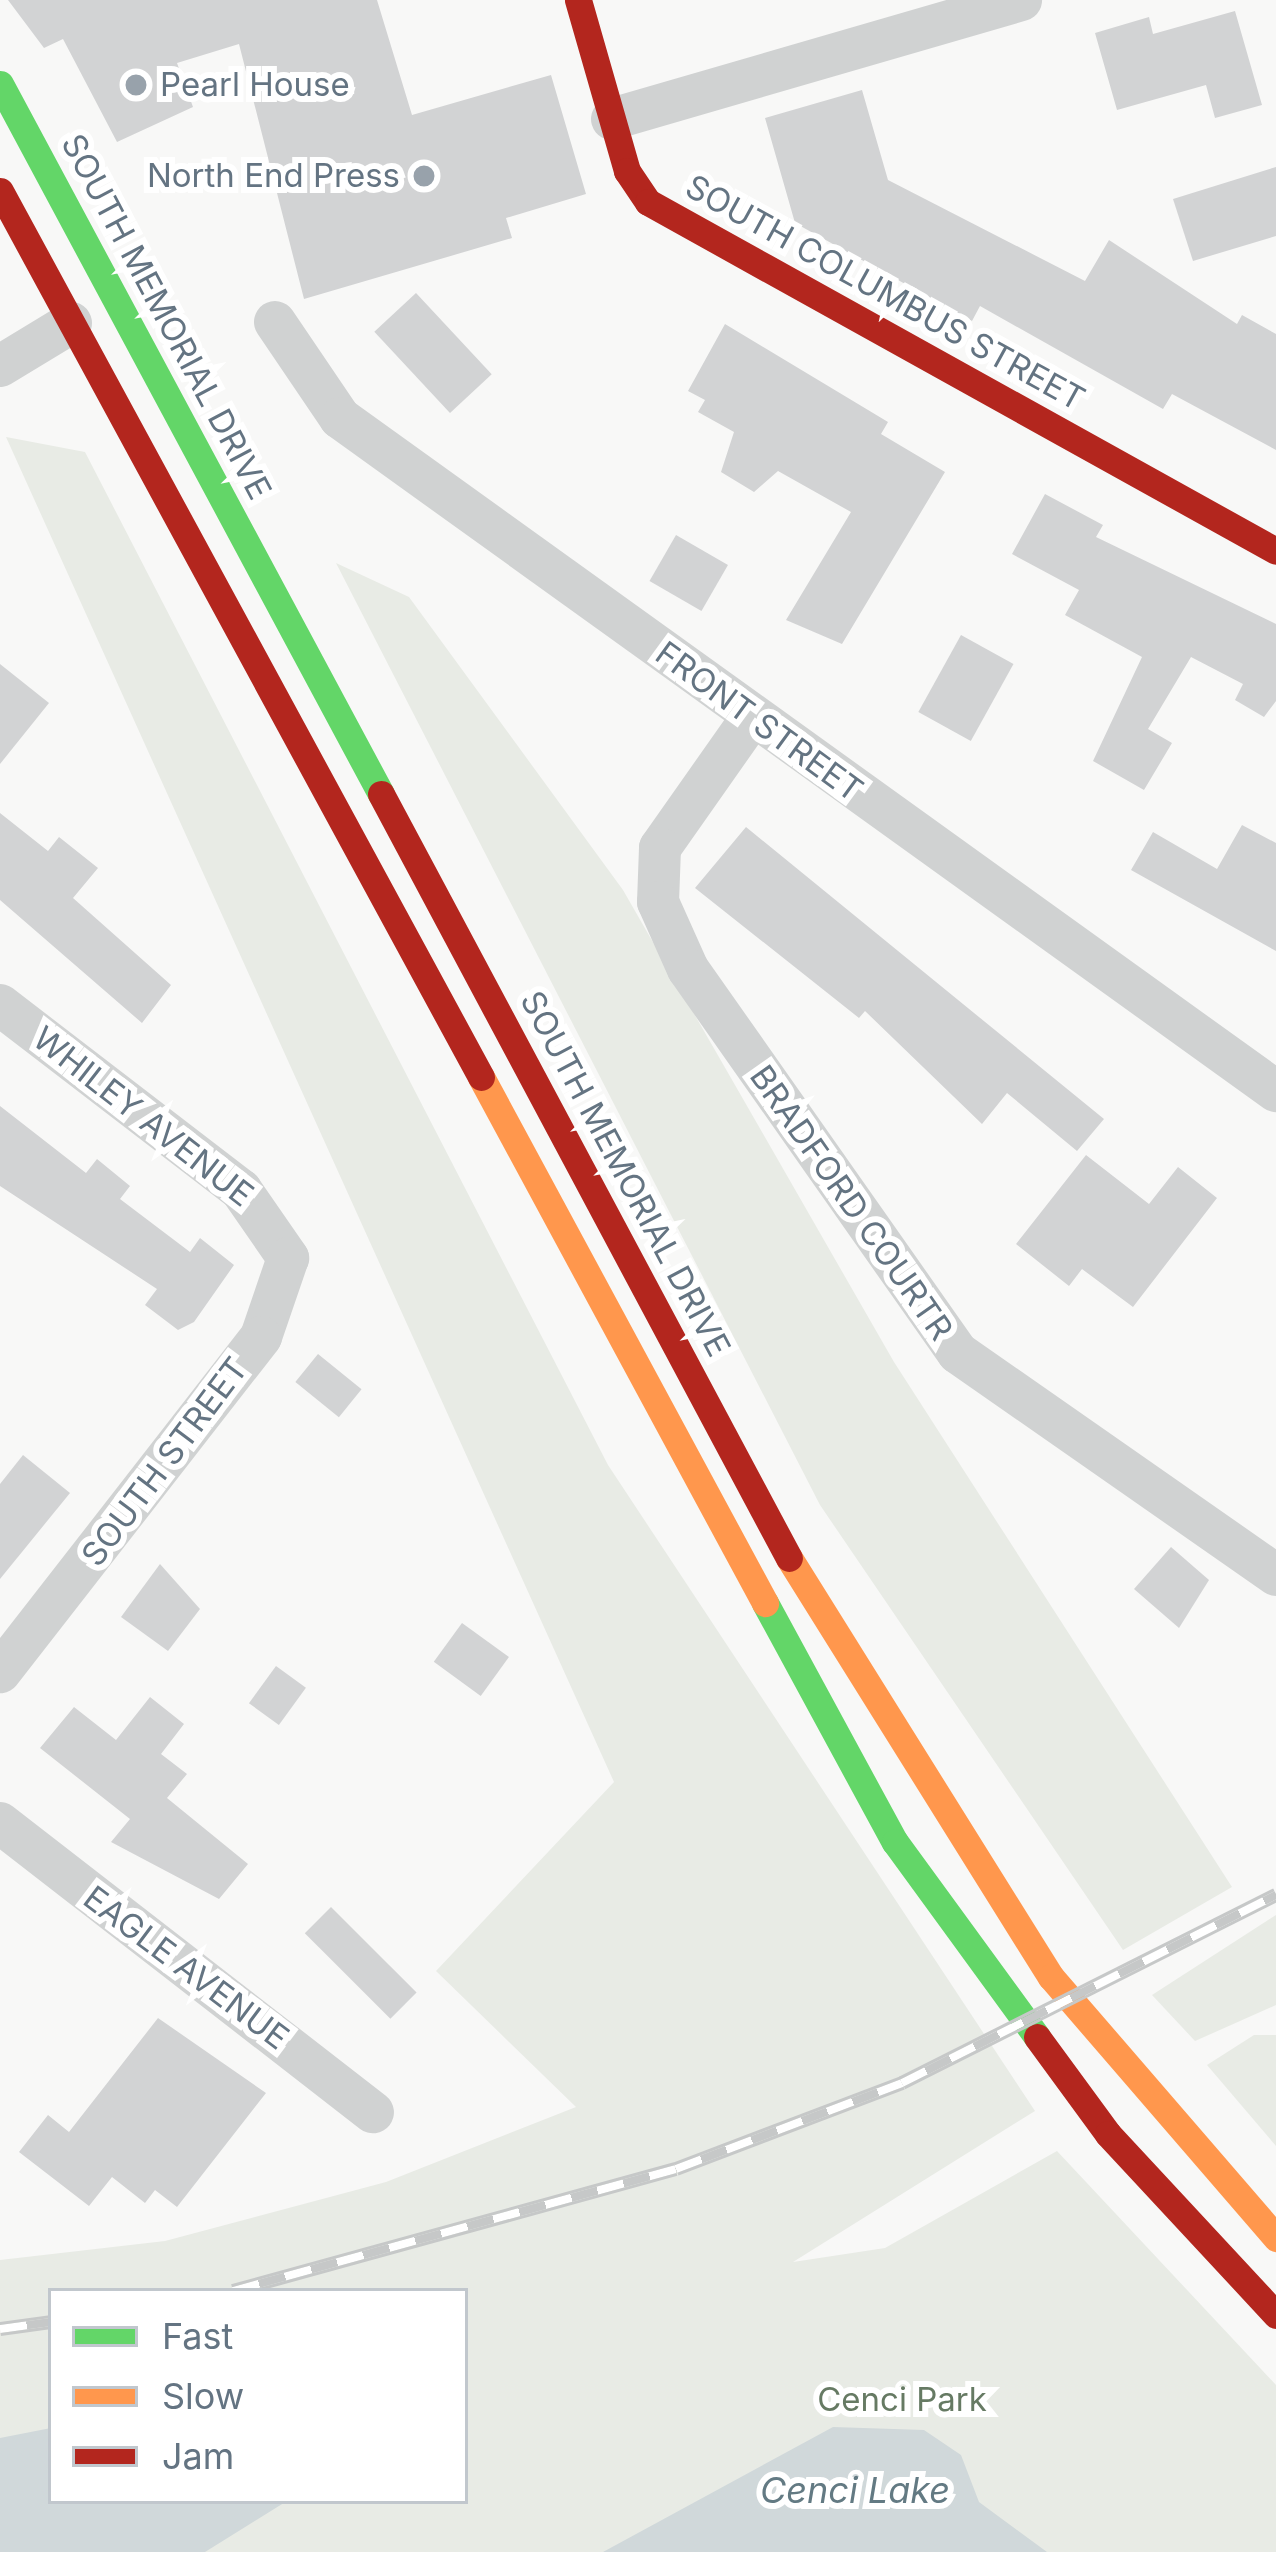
<!DOCTYPE html>
<style>
body{margin:0}
#map{position:relative;width:1276px;height:2552px;overflow:hidden;background:#f8f8f7;font-family:Inter,sans-serif}
div>[style]{position:absolute}
[style*='--x']{left:calc(var(--x)*1px);top:calc(var(--y)*1px);width:calc(var(--w)*1px);rotate:calc(var(--a)*1deg)}
.green>*{inset:0;background:#e8ebe5}
.water>*{inset:0;background:#d0d8da}
.building>*{inset:0;background:#d2d3d4;transform-origin:0 0}
.street>*{height:42px;margin:-21px;padding:0 21px;transform-origin:21px;border-radius:21px;background:#d0d2d2}
.fast>*{height:27px;margin:-13.5px;padding:0 13.5px;transform-origin:13.5px;border-radius:13.5px;background:#63d668}
.slow>*{height:27px;margin:-13.5px;padding:0 13.5px;transform-origin:13.5px;border-radius:13.5px;background:#ff974d}
.jam>*{height:27px;margin:-13.5px;padding:0 13.5px;transform-origin:13.5px;border-radius:13.5px;background:#b3261e}
.rail>*{height:14px;margin-top:-7px;transform-origin:0;background:repeating-linear-gradient(90deg,#fff 0 27px,#c6c8c8 0 54px);box-sizing:border-box;border-block:3px solid #c6c8c8}
.dots>*{width:33px;height:33px;translate:-50% -50%;box-sizing:border-box;border:6px solid #fff;border-radius:50%}
span{translate:-50% -50%;white-space:nowrap;text-align:center;line-height:1.15;-webkit-text-stroke:12px #fff;paint-order:stroke}
.poi-label{font-size:33px;color:#647482}
.left{translate:0 -50%;text-align:left}
.right{translate:-100% -50%;text-align:right}
.street-label{font-size:33px;color:#647482}
.park-label{font-size:33px;color:#667a63}
.water-label{font-size:36px;color:#637a83;font-style:italic}
.legend{position:absolute;left:48px;top:2288px;width:420px;height:216px;box-sizing:border-box;background:#fff;border:3px solid #c1c7cd;margin:0;padding:15px 21px;list-style:none;font-size:36px;color:#647482}
.legend li{display:flex;align-items:center;gap:24px;height:60px}
.legend b{width:60px;border:3px solid #c1c7cd}
</style>
<div id="map">
<div class="green">
<i style="clip-path:polygon(evenodd,6px 437px,85px 452px,608px 1465px,1035px 2111px,793px 2262px,885px 2248px,1057px 2151px,1276px 2385px,1276px 2552px,0 2552px,0 2260px,165px 2241px,386px 2182px,576px 2107px,436px 1971px,614px 1782px,6px 437px,51px 2291px,465px 2291px,465px 2501px,51px 2501px,51px 2291px)"></i>
<i style="clip-path:polygon(336px 563px,409px 597px,623px 890px,894px 1362px,1232px 1887px,1123px 1950px,820px 1505px)"></i>
<i style="clip-path:polygon(1276px 1915px,1276px 2005px,1195px 2041px,1152px 1995px)"></i>
<i style="clip-path:polygon(1254px 2035px,1276px 2035px,1276px 2146px,1207px 2065px)"></i>
</div>
<div class="water">
<i style="clip-path:polygon(833px 2427px,924px 2430px,961px 2455px,979px 2502px,1047px 2552px,603px 2552px)"></i>
<i style="clip-path:polygon(51px 2428px,51px 2501px,287px 2501px,205px 2552px,0 2552px,0 2438px)"></i>
</div>
<div class="building">
<i style="clip-path:polygon(8px 0,377px 0,412px 115px,551px 75px,586px 194px,506px 218px,512px 238px,304px 299px,239px 44px,177px 63px,193px 107px,117px 142px,63px 39px,44px 48px)"></i>
<i style="clip-path:polygon(1235px 11px,1262px 105px,1215px 118px,1206px 85px,1117px 110px,1095px 33px,1149px 17px,1153px 34px)"></i>
<i style="clip-path:polygon(862px 90px,888px 180px,1085px 281px,1109px 240px,1237px 324px,1242px 315px,1276px 334px,1276px 450px,1172px 394px,1163px 409px,980px 306px,972px 321px,795px 223px,765px 118px)"></i>
<i style="clip-path:polygon(1276px 167px,1276px 236px,1193px 261px,1173px 199px)"></i>
<i style="left:416px;top:293px;width:111px;height:57px;rotate:47deg"></i>
<i style="clip-path:polygon(725px 324px,888px 422px,881px 434px,945px 472px,842px 644px,786px 620px,851px 512px,778px 471px,754px 492px,721px 472px,734px 432px,698px 412px,705px 400px,688px 391px)"></i>
<i style="clip-path:polygon(1045px 494px,1103px 525px,1096px 537px,1276px 624px,1276px 701px,1264px 717px,1235px 700px,1243px 684px,1191px 657px,1148px 729px,1172px 743px,1144px 790px,1093px 761px,1142px 657px,1065px 615px,1079px 590px,1012px 554px)"></i>
<i style="left:676px;top:535px;width:60px;height:53px;rotate:30deg"></i>
<i style="left:961px;top:635px;width:60px;height:88px;rotate:29deg"></i>
<i style="clip-path:polygon(0 664px,49px 703px,0 764px)"></i>
<i style="clip-path:polygon(0 813px,48px 851px,59px 837px,98px 868px,73px 898px,171px 985px,142px 1023px,0 900px)"></i>
<i style="clip-path:polygon(1242px 825px,1276px 843px,1276px 951px,1131px 870px,1153px 832px,1217px 869px)"></i>
<i style="clip-path:polygon(746px 827px,1104px 1119px,1077px 1151px,1007px 1093px,982px 1124px,865px 1011px,859px 1018px,695px 888px)"></i>
<i style="clip-path:polygon(0 1106px,86px 1173px,97px 1159px,130px 1186px,120px 1199px,190px 1252px,200px 1238px,234px 1265px,194px 1322px,178px 1330px,145px 1305px,157px 1289px,0 1186px)"></i>
<i style="clip-path:polygon(1086px 1155px,1149px 1204px,1178px 1167px,1217px 1198px,1133px 1307px,1082px 1269px,1069px 1286px,1016px 1244px)"></i>
<i style="left:318px;top:1354px;width:56px;height:36px;rotate:39deg"></i>
<i style="clip-path:polygon(23px 1455px,70px 1493px,0 1579px,0 1484px)"></i>
<i style="clip-path:polygon(1171px 1547px,1209px 1580px,1179px 1628px,1134px 1589px)"></i>
<i style="clip-path:polygon(160px 1564px,200px 1609px,168px 1651px,121px 1617px)"></i>
<i style="left:462px;top:1623px;width:58px;height:48px;rotate:36deg"></i>
<i style="left:276px;top:1666px;width:37px;height:46px;rotate:36deg"></i>
<i style="clip-path:polygon(150px 1697px,184px 1724px,161px 1754px,187px 1774px,167px 1798px,248px 1864px,219px 1899px,111px 1842px,130px 1819px,40px 1748px,74px 1707px,116px 1740px)"></i>
<i style="left:331px;top:1907px;width:121px;height:37px;rotate:45deg"></i>
<i style="clip-path:polygon(158px 2018px,266px 2093px,177px 2207px,155px 2190px,145px 2203px,112px 2177px,89px 2206px,19px 2152px,48px 2115px,69px 2132px)"></i>
</div>
<div class="street">
<i style="--x:612;--y:119;--w:426;--a:-16.2"></i>
<i style="--x:275;--y:322;--w:116;--a:55.9"></i>
<i style="--x:340;--y:418;--w:1153;--a:35.72"></i>
<i style="--x:0;--y:366;--w:83;--a:-31.2"></i>
<i style="--x:752;--y:717;--w:160;--a:125.1"></i>
<i style="--x:660;--y:848;--w:54;--a:92.1"></i>
<i style="--x:658;--y:902;--w:73;--a:65.9"></i>
<i style="--x:688;--y:969;--w:469;--a:54.9"></i>
<i style="--x:958;--y:1353;--w:388;--a:34.9"></i>
<i style="--x:0;--y:1005;--w:304;--a:37.5"></i>
<i style="--x:241;--y:1190;--w:83;--a:55.3"></i>
<i style="--x:288;--y:1258;--w:83;--a:108.9"></i>
<i style="--x:261;--y:1337;--w:425;--a:127.9"></i>
<i style="--x:0;--y:1823;--w:472;--a:37.8"></i>
</div>
<div class="fast">
<i style="--x:0;--y:84;--w:806;--a:61.78"></i>
<i style="--x:765;--y:1603;--w:272;--a:61.5"></i>
<i style="--x:895;--y:1842;--w:241;--a:53.9"></i>
</div>
<div class="slow">
<i style="--x:481;--y:1077;--w:598;--a:61.63"></i>
<i style="--x:789;--y:1558;--w:494;--a:58"></i>
<i style="--x:1051;--y:1977;--w:345;--a:49.2"></i>
</div>
<div class="jam">
<i style="--x:578;--y:0;--w:178;--a:74"></i>
<i style="--x:627;--y:171;--w:37;--a:56"></i>
<i style="--x:648;--y:202;--w:718;--a:29.06"></i>
<i style="--x:0;--y:191;--w:1008;--a:61.5"></i>
<i style="--x:381;--y:794;--w:866;--a:61.9"></i>
<i style="--x:1037;--y:2037;--w:120;--a:53.8"></i>
<i style="--x:1108;--y:2134;--w:247;--a:47.1"></i>
</div>
<div class="rail">
<i style="--x:233;--y:2291;--w:459;--a:-15.4"></i>
<i style="--x:676;--y:2169;--w:242;--a:-20.8"></i>
<i style="--x:902;--y:2083;--w:419;--a:-26.7"></i>
<i style="--x:0;--y:2329;--w:51;--a:-7.8"></i>
</div>
<div class="dots">
<i style="left:136px;top:85px;background:#98a2ab"></i>
<i style="left:424px;top:176px;background:#98a2ab"></i>
</div>
<div class="poi-label">
<span class="left" style="left:160px;top:85px">Pearl House</span>
<span class="right" style="left:400px;top:176px">North End Press</span>
</div>
<div class="street-label">
<span style="left:885px;top:293px;rotate:29deg">SOUTH COLUMBUS STREET</span>
<span style="left:166px;top:317px;rotate:62deg">SOUTH MEMORIAL DRIVE</span>
<span style="left:759px;top:722px;rotate:36deg">FRONT STREET</span>
<span style="left:143px;top:1117px;rotate:38deg">WHILEY AVENUE</span>
<span style="left:625px;top:1174px;rotate:62deg">SOUTH MEMORIAL DRIVE</span>
<span style="left:851px;top:1203px;rotate:55deg">BRADFORD COURTR</span>
<span style="left:165px;top:1462px;rotate:-53deg">SOUTH STREET</span>
<span style="left:186px;top:1968px;rotate:37deg">EAGLE AVENUE</span>
</div>
<div class="park-label">
<span style="left:902px;top:2400px">Cenci Park</span>
</div>
<div class="water-label">
<span style="left:855px;top:2491px">Cenci Lake</span>
</div>
<ul class="legend">
<li><b style="height:15px;background:#63d668"></b>Fast</li>
<li><b style="height:15px;background:#ff974d"></b>Slow</li>
<li><b style="height:15px;background:#b3261e"></b>Jam</li>
</ul>
</div>
